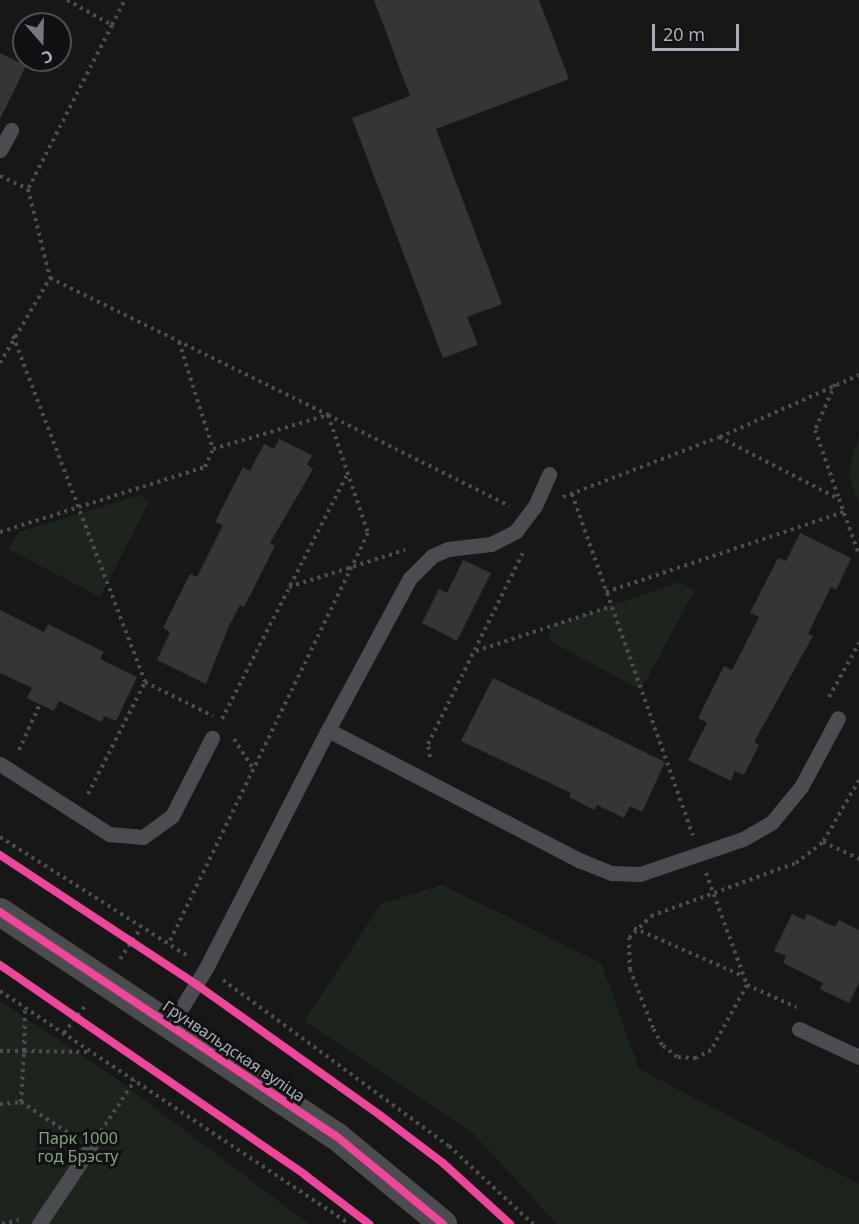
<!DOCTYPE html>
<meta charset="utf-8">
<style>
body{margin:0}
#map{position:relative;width:859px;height:1224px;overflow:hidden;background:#171717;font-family:"Noto Sans",sans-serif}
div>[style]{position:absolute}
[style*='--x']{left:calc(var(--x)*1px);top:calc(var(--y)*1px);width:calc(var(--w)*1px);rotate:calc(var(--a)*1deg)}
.green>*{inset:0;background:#1d241e}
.building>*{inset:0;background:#353536}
.path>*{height:4px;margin-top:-2px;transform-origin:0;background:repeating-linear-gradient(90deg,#4d4e52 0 3px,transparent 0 7.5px)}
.lane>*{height:15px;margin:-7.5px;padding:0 7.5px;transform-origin:7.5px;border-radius:7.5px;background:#4b4c50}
.street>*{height:28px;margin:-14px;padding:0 14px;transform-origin:14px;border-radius:14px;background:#4b4c50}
.cycleway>*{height:8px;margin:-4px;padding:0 4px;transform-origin:4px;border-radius:4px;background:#ed469a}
span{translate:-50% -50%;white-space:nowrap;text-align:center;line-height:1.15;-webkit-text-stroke:6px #111113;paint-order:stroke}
.street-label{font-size:16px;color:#a8adb8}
.park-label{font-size:16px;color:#7fa381}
.north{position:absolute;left:12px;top:12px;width:60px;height:60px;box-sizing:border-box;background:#111113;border:2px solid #4d4f55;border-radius:50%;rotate:160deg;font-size:16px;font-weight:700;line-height:24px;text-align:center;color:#a8adb8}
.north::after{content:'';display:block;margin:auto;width:21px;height:27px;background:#757880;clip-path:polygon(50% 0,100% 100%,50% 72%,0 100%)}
.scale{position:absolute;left:652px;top:24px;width:87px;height:27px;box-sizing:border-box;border:3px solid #a8adb8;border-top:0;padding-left:8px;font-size:18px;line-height:21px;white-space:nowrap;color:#a8adb8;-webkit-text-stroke:4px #111113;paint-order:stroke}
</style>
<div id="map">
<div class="green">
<i style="clip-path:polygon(859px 434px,859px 506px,848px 474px)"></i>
<i style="clip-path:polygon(140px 495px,149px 502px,100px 597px,8px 549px,19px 532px)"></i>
<i style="clip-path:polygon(680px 582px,695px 590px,641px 690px,548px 640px,551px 626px)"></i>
<i style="clip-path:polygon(442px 885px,601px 963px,639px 1069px,859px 1184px,859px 1224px,557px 1224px,471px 1131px,304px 1021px,381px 904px)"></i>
<i style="clip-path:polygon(0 1001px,111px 1075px,309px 1224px,0 1224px)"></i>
</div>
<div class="building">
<i style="clip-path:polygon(374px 0,539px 0,569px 79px,436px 129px,502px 304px,467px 317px,478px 345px,443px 358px,352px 118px,410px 96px)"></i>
<i style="clip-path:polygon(0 53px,26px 66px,0 119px)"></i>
<i style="clip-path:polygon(279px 439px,312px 455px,307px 465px,313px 469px,270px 543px,275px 546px,244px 607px,240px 605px,228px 628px,206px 684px,157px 660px,170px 632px,163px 628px,190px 574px,197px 577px,223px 525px,215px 522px,243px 467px,250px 471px,264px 444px,274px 449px)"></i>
<i style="clip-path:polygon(800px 533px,851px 558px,836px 590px,831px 587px,808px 634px,813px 636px,754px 742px,759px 745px,744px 775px,735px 771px,731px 781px,688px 760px,707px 723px,698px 718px,724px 666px,732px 670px,759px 617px,750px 613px,778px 558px,786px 561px)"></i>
<i style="clip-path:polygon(463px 560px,491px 573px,457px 641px,422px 623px,439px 589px,447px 593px)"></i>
<i style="clip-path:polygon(0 610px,44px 632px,48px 624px,104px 652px,100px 659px,137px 677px,116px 721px,104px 716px,101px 722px,59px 701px,54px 711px,27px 698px,32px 688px,0 673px)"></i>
<i style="clip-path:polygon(493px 678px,665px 762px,642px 812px,630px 806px,624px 818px,597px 805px,594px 810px,569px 797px,571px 793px,461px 741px)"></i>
<i style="clip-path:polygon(792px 914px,804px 920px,807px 914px,835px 927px,839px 920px,859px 930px,859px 983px,849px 1003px,820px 989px,823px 983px,783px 963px,786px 956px,774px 951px)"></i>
</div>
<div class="path">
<i style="--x:67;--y:0;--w:51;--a:29.1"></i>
<i style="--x:112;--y:25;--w:28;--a:-63"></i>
<i style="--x:112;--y:25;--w:184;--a:117.1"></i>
<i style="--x:28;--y:189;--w:92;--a:76.1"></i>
<i style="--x:50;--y:278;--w:310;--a:26.2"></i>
<i style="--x:328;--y:415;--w:125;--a:71.3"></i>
<i style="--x:368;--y:533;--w:457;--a:115.9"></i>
<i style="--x:0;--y:176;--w:31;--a:25"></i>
<i style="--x:13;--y:336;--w:370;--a:69.1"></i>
<i style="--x:145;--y:682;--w:76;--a:26.6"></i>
<i style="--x:179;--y:342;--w:112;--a:72.4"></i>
<i style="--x:0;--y:363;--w:99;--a:-59.5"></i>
<i style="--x:835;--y:384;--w:50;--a:113.5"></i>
<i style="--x:815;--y:430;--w:73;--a:70.8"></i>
<i style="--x:720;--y:437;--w:152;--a:-24"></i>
<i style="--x:572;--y:494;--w:362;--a:70.5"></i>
<i style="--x:563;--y:497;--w:167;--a:-21"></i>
<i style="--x:719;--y:437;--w:135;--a:27.3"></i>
<i style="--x:839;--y:499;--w:59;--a:70.3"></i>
<i style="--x:0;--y:532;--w:215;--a:-17.6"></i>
<i style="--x:205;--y:467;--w:20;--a:-66"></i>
<i style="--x:213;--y:449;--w:120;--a:-16.5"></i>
<i style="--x:328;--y:415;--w:203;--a:26.6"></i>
<i style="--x:289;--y:587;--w:122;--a:-17.7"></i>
<i style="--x:606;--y:592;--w:251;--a:-18.6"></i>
<i style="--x:476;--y:651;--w:143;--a:-18.3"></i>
<i style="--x:829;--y:697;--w:62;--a:-60.9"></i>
<i style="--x:222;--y:719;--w:276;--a:-62.9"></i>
<i style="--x:234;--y:739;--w:35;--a:57"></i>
<i style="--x:19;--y:750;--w:51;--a:-65.5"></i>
<i style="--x:430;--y:757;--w:13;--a:-99"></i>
<i style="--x:428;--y:744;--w:213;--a:-63.6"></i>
<i style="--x:859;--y:780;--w:72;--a:120.1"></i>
<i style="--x:823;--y:842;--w:40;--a:25"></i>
<i style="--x:88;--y:794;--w:126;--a:-63"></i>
<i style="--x:0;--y:837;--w:224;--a:32.4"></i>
<i style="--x:706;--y:873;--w:119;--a:69.9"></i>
<i style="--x:747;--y:985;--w:54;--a:24.2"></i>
<i style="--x:634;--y:928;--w:119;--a:23.8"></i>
<i style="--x:120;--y:959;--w:37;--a:-56"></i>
<i style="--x:223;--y:980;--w:280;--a:36.3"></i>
<i style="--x:449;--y:1146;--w:115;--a:42.9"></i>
<i style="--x:747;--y:985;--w:74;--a:119"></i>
<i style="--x:711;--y:1050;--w:17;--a:152"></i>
<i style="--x:696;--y:1058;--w:19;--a:-177"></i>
<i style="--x:677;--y:1057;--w:19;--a:-141"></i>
<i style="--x:662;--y:1045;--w:19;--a:-118"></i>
<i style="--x:653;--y:1028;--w:62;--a:-111.6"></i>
<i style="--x:630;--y:970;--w:32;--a:-92"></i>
<i style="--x:629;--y:938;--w:31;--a:-45"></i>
<i style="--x:651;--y:916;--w:154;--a:-20.1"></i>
<i style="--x:796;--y:863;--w:34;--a:-38"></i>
<i style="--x:0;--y:991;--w:420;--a:33.7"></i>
<i style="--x:64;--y:1033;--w:37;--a:-52"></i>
<i style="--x:0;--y:1051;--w:24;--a:0"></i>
<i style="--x:24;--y:1051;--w:44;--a:-88.7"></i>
<i style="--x:21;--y:1102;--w:51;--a:-86.6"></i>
<i style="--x:24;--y:1051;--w:65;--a:0.9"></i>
<i style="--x:0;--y:1104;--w:21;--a:-5"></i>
<i style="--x:21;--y:1102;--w:62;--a:33.2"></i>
<i style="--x:101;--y:1131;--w:61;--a:-56.3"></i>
<i style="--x:2;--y:1224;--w:17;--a:-13"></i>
</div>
<div class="lane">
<i style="--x:0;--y:150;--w:23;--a:-61"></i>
<i style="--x:328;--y:730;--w:173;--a:-61.7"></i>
<i style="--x:410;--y:578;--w:31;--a:-45"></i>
<i style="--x:432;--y:556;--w:17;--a:-24"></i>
<i style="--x:448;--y:549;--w:43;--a:-6.6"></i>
<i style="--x:491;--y:544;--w:28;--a:-27"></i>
<i style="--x:516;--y:531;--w:31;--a:-53"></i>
<i style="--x:535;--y:506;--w:35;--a:-66"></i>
<i style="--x:0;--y:764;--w:130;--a:32.7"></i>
<i style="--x:109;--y:834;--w:34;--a:5"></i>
<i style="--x:143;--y:837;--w:36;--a:-36"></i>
<i style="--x:172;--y:816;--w:88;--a:-62.9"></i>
<i style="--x:171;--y:1025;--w:67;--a:-58.4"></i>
<i style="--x:206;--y:968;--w:267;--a:-62.9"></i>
<i style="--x:328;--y:730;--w:283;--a:27.4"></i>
<i style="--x:579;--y:860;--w:35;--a:22"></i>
<i style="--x:612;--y:873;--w:28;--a:2"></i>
<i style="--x:640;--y:874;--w:109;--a:-18.8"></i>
<i style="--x:743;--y:839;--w:34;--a:-30"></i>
<i style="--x:772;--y:822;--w:45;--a:-50.4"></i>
<i style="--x:801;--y:787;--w:78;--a:-61.8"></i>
<i style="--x:799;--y:1029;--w:66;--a:25"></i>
<i style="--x:39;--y:1224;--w:92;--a:-56.1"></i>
</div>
<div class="street">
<i style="--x:0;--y:912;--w:402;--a:33.7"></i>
<i style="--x:335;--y:1135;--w:140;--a:39.5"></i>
</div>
<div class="cycleway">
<i style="--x:0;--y:855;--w:236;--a:33.4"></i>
<i style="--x:197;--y:985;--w:226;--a:35.4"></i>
<i style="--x:381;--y:1116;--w:78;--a:37.2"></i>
<i style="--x:443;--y:1163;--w:91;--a:42.3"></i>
<i style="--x:0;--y:912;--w:402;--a:33.7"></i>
<i style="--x:335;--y:1135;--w:140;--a:39.5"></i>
<i style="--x:0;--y:965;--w:370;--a:34.5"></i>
<i style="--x:305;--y:1175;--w:81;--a:37.4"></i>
</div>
<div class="street-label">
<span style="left:234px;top:1051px;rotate:34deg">Грунвальдская вуліца</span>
</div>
<div class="park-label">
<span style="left:78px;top:1147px">Парк 1000<br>год Брэсту</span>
</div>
<div class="north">С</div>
<div class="scale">20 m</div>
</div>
